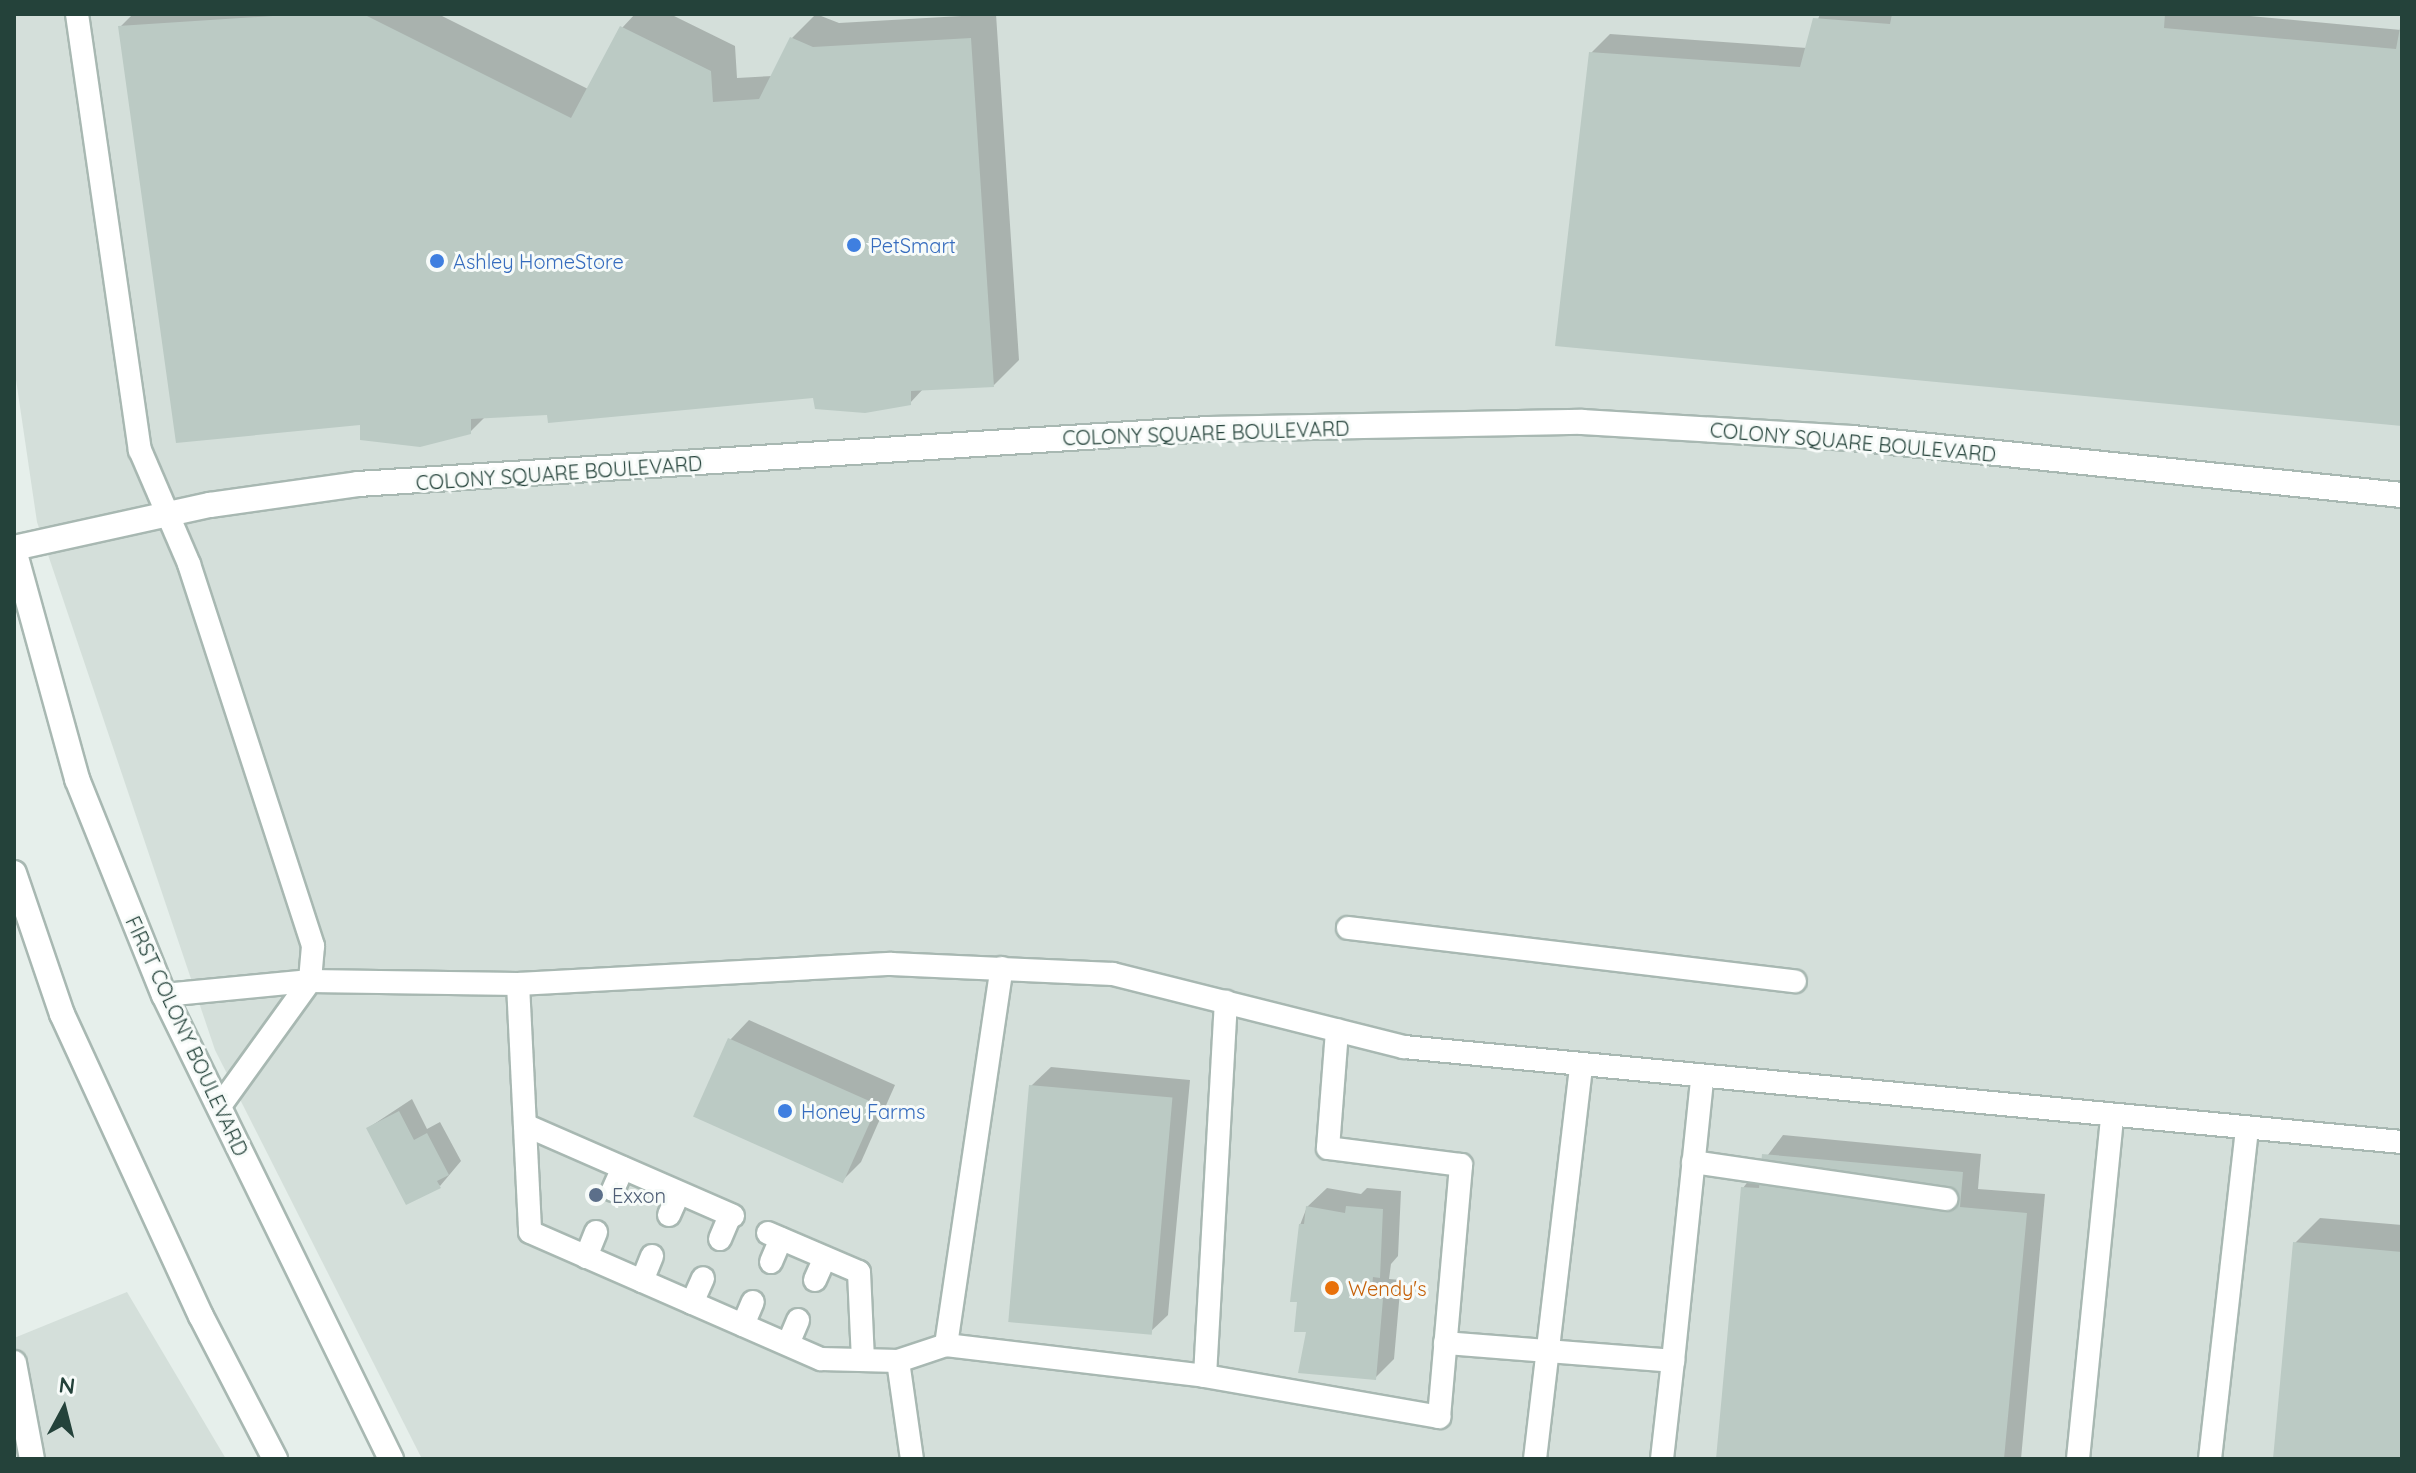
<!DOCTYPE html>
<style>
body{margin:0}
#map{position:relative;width:2416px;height:1473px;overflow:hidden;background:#e6efeb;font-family:Quicksand,sans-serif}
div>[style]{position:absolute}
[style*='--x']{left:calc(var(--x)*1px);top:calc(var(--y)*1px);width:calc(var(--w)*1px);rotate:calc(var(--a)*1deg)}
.built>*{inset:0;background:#d4dfda}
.shadow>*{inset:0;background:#0003}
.building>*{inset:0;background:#bbcac4;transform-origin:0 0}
.roads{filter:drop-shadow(2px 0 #a8b8b2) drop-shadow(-2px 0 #a8b8b2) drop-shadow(0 2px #a8b8b2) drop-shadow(0 -2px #a8b8b2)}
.service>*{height:22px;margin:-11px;padding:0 11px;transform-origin:11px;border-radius:11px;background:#fff}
.minor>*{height:24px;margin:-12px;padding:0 12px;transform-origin:12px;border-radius:12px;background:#fff}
.secondary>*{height:24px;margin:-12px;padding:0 12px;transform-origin:12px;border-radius:12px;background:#fff}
.dots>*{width:22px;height:22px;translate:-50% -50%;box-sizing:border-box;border:4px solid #f7fbf9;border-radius:50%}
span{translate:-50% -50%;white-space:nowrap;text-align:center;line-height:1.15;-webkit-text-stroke:6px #f7fbf9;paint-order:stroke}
.shop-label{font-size:20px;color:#366cbe}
.left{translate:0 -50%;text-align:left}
.street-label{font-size:20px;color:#24423a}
.service-label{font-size:20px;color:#4e5e75}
.food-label{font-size:20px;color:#c56008}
.frame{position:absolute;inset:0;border:16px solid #24423a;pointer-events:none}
.north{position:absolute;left:24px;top:1369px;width:80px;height:80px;-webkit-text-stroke:6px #f7fbf9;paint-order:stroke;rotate:7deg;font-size:22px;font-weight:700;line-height:32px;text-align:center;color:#24423a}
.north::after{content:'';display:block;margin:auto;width:28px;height:36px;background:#24423a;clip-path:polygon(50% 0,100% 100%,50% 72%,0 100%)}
</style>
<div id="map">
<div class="built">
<i style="clip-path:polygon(14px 14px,2402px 14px,2402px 1459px,422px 1459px,215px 1050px,37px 522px,14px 366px)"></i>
<i style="clip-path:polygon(127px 1292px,226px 1459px,14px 1459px,14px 1338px)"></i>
</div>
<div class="shadow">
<i style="clip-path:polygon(133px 14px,438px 14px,588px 89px,622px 28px,635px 14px,670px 14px,735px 46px,737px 78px,773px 76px,792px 38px,816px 14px,839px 23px,996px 14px,1019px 360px,994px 385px,924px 388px,910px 403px,815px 396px,486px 416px,470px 432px,362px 423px,120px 27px)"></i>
<i style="clip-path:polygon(1820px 14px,2228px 14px,2401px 30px,2402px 18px,2402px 424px,1591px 53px,1610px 34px,1807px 48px)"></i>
<i style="clip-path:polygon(749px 1020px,895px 1085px,861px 1162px,842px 1181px,730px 1040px)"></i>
<i style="clip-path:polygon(1051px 1067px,1190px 1080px,1168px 1315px,1148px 1334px,1031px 1086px)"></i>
<i style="clip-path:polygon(412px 1099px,427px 1129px,440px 1122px,461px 1161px,440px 1186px,368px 1128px)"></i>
<i style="clip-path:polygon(1783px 1135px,1981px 1154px,1978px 1189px,2045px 1194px,2021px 1459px,1718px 1459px,1743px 1188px)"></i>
<i style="clip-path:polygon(1327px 1188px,1361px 1194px,1367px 1188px,1401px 1191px,1398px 1256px,1391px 1264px,1389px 1279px,1401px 1280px,1394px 1359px,1375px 1378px,1308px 1331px,1300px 1225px,1307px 1207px)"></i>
<i style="clip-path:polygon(2320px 1218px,2402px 1225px,2402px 1459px,2275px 1459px,2295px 1243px)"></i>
</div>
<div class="building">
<i style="clip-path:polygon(303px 14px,363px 14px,571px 118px,620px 26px,711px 71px,713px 102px,759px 99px,790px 37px,813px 47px,971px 38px,994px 387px,911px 391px,911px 405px,865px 413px,815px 409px,813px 398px,548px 423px,547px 415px,471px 419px,471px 434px,420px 447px,360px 440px,360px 425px,176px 443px,118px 26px)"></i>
<i style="clip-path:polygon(1892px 14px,2165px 14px,2164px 28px,2396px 49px,2402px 17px,2402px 426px,1555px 346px,1589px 52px,1800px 67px,1813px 18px,1890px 24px)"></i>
<i style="left:728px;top:1038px;width:164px;height:86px;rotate:24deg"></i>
<i style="left:1029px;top:1085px;width:144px;height:238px;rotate:5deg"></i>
<i style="clip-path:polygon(399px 1111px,414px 1140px,427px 1133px,449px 1175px,437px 1181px,441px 1188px,406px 1205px,366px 1128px)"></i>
<i style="clip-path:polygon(1762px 1154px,1963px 1172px,1960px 1207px,2027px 1213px,2004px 1459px,1716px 1459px,1741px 1187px,1759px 1188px)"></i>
<i style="clip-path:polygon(1306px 1206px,1345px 1213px,1346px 1206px,1383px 1209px,1380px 1278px,1373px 1277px,1371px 1298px,1383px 1299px,1376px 1380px,1298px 1373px,1306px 1332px,1294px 1332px,1297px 1302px,1290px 1302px,1299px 1224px,1304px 1224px)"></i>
<i style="clip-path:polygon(2293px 1242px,2402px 1252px,2402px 1459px,2273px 1459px)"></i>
</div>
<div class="roads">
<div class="service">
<i style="--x:77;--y:14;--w:441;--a:81.8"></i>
<i style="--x:140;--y:450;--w:124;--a:66.7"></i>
<i style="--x:189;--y:564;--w:402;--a:72"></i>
<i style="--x:313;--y:946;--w:35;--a:95"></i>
<i style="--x:310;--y:981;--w:155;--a:125.8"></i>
<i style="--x:1348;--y:928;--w:450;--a:6.8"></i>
<i style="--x:518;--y:984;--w:374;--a:-3.1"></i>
<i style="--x:891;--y:964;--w:222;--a:2.6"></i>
<i style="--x:1113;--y:974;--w:300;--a:14.1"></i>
<i style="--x:1404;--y:1047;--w:1003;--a:5.44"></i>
<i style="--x:164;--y:995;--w:147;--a:-5.5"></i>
<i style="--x:310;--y:981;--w:208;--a:0.8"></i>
<i style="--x:518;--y:984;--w:248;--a:87.2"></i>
<i style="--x:530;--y:1232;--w:318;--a:23.6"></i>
<i style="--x:821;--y:1359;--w:77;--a:1.5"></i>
<i style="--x:898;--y:1361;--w:99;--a:81.9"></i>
<i style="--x:525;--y:1125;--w:227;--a:23.6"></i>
<i style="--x:1693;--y:1162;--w:256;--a:8.3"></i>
<i style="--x:613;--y:1190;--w:24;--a:-66"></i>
<i style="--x:669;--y:1215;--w:24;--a:-66"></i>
<i style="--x:768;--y:1233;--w:99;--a:23.2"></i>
<i style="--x:859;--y:1272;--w:87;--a:87.4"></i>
<i style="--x:720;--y:1239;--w:26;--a:-67"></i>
<i style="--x:586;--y:1257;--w:27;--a:-68"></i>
<i style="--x:771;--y:1262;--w:25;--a:-67"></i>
<i style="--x:815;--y:1280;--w:24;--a:-66"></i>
<i style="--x:642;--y:1281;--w:27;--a:-68"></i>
<i style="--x:692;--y:1303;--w:27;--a:-66"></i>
<i style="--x:743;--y:1325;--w:25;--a:-67"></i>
<i style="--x:1445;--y:1343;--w:229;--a:4.5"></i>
<i style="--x:1673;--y:1361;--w:284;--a:-84.1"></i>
<i style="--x:788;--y:1344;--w:26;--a:-67"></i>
<i style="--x:946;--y:1345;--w:381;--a:-81.6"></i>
<i style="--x:898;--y:1361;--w:51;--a:-18.4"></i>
<i style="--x:946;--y:1345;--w:261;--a:6.8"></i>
<i style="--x:1205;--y:1376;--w:375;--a:-86.8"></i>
<i style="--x:1205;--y:1376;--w:238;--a:9.9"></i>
<i style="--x:1439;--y:1417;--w:253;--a:-85"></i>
<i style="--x:1461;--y:1165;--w:134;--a:-172.7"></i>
<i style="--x:1328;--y:1148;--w:118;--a:-85.6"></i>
<i style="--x:1535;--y:1459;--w:397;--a:-83.3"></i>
<i style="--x:1662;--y:1459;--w:99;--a:-83.6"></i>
<i style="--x:2078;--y:1459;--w:345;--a:-84.3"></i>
<i style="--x:2210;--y:1459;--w:333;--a:-83.6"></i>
</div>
<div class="minor">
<i style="--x:14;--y:548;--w:201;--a:-12.4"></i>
<i style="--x:210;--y:505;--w:149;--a:-8.1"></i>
<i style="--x:358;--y:484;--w:853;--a:-3.7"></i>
<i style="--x:1209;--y:429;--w:373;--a:-1.1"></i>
<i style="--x:1582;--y:422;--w:270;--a:3.4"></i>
<i style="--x:1852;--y:438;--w:553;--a:5.92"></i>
<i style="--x:14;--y:1363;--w:98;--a:79.4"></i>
</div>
<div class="secondary">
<i style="--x:14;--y:550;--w:238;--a:74.6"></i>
<i style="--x:77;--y:779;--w:233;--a:68.1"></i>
<i style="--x:164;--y:995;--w:517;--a:63.93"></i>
<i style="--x:14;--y:873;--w:149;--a:71.2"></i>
<i style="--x:62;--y:1014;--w:332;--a:65.3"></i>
<i style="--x:201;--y:1316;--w:161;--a:62.6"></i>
</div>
</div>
<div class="dots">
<i style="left:854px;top:245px;background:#3f7fe0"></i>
<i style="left:437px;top:261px;background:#3f7fe0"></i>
<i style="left:785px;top:1111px;background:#3f7fe0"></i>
<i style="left:596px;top:1195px;background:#5c6f8a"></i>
<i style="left:1332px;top:1288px;background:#e8710a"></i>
</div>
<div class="shop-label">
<span class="left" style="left:870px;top:245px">PetSmart</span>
<span class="left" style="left:453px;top:261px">Ashley HomeStore</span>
<span class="left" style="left:801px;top:1111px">Honey Farms</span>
</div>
<div class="street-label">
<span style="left:1206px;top:433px;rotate:-2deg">COLONY SQUARE BOULEVARD</span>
<span style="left:1853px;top:442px;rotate:5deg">COLONY SQUARE BOULEVARD</span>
<span style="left:559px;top:473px;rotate:-4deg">COLONY SQUARE BOULEVARD</span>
<span style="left:187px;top:1036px;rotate:65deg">FIRST COLONY BOULEVARD</span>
</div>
<div class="service-label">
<span class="left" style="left:612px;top:1195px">Exxon</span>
</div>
<div class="food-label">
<span class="left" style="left:1348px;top:1288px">Wendy's</span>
</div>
<div class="frame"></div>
<div class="north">N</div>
</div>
